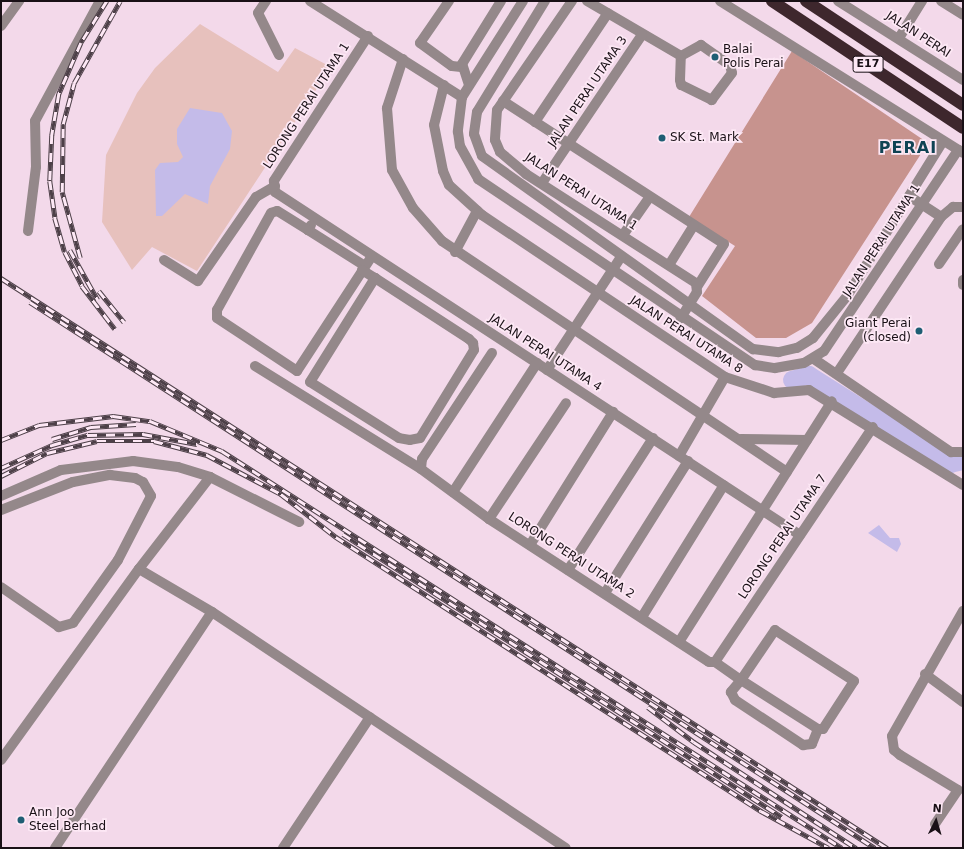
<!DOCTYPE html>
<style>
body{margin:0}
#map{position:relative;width:964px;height:849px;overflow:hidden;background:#f3d9ea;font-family:"DejaVu Sans",sans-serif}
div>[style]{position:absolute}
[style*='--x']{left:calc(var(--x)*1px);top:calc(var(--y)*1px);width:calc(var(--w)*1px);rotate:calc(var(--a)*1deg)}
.green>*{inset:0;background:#e7c1bd}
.forest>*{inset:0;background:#c7938e}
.water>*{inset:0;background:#c4bbe9}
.river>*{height:18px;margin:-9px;padding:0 9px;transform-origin:9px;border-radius:9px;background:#c4bbe9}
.minor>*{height:10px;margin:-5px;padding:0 5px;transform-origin:5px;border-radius:5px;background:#94888a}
.highway>*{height:12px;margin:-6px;padding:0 6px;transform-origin:6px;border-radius:6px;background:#3e272d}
.rail>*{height:4.5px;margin-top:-2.25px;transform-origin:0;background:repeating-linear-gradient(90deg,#fde8f5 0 9px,#4d4048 0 18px);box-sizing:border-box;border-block:1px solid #4d4048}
.dots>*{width:11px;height:11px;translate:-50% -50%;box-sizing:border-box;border:2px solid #fde8f5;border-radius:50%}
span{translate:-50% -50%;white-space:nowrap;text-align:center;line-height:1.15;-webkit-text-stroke:3.5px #fde8f5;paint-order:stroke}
.shield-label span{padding:1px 3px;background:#fde8f5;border:1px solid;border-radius:3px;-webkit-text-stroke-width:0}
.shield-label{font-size:11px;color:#191016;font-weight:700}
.street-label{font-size:12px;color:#191016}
.poi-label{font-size:12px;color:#191016}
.left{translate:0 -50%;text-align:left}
.right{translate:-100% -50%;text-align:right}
.district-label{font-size:16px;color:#0f4354;font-weight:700;letter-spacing:1px}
.frame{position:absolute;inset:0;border:2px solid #191016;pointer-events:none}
.north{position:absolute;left:916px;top:801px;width:40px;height:40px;-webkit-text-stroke:3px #fde8f5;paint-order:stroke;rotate:5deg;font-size:11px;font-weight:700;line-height:16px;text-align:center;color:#191016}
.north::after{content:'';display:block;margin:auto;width:14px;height:18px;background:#191016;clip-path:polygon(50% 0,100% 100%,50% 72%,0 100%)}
</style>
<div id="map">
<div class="green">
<i style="clip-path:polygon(200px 24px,278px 72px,295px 48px,331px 67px,197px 271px,152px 247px,132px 270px,102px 222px,106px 155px,137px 93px,155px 68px)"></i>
</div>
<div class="forest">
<i style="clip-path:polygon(792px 51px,928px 143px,812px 323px,786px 338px,756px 338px,702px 296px,735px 246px,689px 217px)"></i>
</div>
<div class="water">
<i style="clip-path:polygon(190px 108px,222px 113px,232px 131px,230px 149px,210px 186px,208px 204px,185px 194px,162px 216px,156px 216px,155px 170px,160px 163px,178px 162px,183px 157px,177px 144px,177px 129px)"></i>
<i style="clip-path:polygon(879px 525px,890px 538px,899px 538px,901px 544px,897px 552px,868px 533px)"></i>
</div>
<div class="river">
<i style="--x:792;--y:380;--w:18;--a:-16"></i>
<i style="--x:809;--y:375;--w:167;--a:32.3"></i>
<i style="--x:950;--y:464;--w:13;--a:-13"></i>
</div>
<div class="minor">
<i style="--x:266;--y:1;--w:14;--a:124"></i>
<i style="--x:258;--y:13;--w:47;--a:63.4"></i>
<i style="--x:310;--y:1;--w:180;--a:32.3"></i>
<i style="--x:449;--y:1;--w:51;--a:124.6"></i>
<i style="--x:420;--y:43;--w:39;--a:36"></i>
<i style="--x:452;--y:66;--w:9;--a:6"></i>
<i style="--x:523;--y:1;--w:114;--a:122.4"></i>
<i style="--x:462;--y:97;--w:35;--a:97"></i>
<i style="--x:458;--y:132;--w:14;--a:82"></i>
<i style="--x:460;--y:146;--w:38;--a:61"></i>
<i style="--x:478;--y:179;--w:334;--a:33.9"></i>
<i style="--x:755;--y:365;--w:20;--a:9"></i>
<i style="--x:775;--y:368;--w:29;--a:-10"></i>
<i style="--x:804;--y:363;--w:23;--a:-31"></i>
<i style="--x:824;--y:351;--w:242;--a:-56.3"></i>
<i style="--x:545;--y:1;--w:130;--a:121.5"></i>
<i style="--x:477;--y:112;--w:22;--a:98"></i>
<i style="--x:474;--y:134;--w:23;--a:70"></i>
<i style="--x:482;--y:156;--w:333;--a:35.5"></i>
<i style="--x:753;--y:349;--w:26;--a:7"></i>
<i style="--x:779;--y:352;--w:18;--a:-13"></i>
<i style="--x:797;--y:348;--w:19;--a:-32"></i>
<i style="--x:813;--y:338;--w:54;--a:-51"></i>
<i style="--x:847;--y:296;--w:182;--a:-58.2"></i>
<i style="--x:572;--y:1;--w:132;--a:124.5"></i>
<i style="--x:497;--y:110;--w:30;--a:94"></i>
<i style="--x:495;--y:140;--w:13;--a:67"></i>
<i style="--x:500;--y:152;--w:34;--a:40"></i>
<i style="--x:526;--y:174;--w:202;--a:32.7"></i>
<i style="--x:696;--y:283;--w:9;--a:84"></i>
<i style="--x:697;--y:292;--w:31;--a:122"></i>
<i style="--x:587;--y:1;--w:109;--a:30.3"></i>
<i style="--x:720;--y:1;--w:287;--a:32"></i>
<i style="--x:838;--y:1;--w:148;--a:32.3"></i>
<i style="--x:941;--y:1;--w:26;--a:32"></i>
<i style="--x:1;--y:26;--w:31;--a:-54"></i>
<i style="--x:368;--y:36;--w:173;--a:123"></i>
<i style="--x:274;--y:181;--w:11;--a:85"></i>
<i style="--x:275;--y:192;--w:627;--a:33.16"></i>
<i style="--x:899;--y:38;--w:44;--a:-58.1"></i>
<i style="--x:701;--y:45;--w:35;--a:35"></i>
<i style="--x:730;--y:65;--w:8;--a:76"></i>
<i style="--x:732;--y:73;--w:34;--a:127"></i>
<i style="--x:712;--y:100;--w:34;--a:-154"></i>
<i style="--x:681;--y:85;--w:5;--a:-101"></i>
<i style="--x:680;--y:80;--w:24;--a:-88"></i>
<i style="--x:681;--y:56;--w:23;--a:-29"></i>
<i style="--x:403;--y:59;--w:52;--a:108.1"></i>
<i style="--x:387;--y:108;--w:62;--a:85.4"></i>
<i style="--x:392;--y:170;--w:43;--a:61.1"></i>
<i style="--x:413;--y:208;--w:44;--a:48.7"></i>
<i style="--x:442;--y:241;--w:415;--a:33.8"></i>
<i style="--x:444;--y:85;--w:41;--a:104"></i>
<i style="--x:434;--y:125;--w:47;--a:78.9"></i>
<i style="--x:443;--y:171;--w:15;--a:67"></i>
<i style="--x:449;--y:185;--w:45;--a:42.3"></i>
<i style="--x:482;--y:215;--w:292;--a:33.7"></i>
<i style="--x:725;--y:377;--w:52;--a:18.1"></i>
<i style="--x:774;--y:393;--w:35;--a:-5"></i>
<i style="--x:809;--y:390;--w:181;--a:31.7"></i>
<i style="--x:469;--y:85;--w:22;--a:-108"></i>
<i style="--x:462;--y:64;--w:74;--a:-58.2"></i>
<i style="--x:503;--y:101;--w:263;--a:32.9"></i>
<i style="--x:724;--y:244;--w:51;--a:122.1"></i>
<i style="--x:535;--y:122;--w:131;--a:-56.2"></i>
<i style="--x:542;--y:183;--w:179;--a:-56"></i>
<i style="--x:909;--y:196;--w:38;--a:33"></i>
<i style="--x:311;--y:225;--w:6;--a:121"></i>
<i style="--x:308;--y:230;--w:67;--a:32.3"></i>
<i style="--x:308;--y:230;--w:36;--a:-148"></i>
<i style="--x:277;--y:211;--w:6;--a:162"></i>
<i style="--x:271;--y:213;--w:111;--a:119.1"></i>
<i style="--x:217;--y:310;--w:8;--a:90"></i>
<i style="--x:217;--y:318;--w:96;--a:33.5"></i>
<i style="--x:297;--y:371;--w:137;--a:-56.9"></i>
<i style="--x:28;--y:231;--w:64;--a:-82.9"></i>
<i style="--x:36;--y:167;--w:46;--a:-91.2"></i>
<i style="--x:35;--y:121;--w:136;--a:-61.6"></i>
<i style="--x:623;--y:235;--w:45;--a:-54.9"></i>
<i style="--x:455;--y:252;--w:47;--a:-61.8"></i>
<i style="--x:164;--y:260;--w:40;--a:32"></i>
<i style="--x:198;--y:281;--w:102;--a:-55.4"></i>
<i style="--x:256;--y:197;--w:22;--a:-30"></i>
<i style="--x:939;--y:264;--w:42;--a:-55.6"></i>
<i style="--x:669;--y:265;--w:47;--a:-58"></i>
<i style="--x:362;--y:270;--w:15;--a:32"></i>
<i style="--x:375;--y:278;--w:112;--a:33"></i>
<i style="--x:469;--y:339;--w:6;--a:45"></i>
<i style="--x:473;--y:343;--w:7;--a:82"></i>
<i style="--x:474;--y:350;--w:103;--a:121.5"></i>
<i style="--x:420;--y:438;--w:10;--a:169"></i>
<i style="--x:410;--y:440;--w:11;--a:-170"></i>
<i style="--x:399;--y:438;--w:105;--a:-147.8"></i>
<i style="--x:310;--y:382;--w:123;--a:-58"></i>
<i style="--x:963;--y:280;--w:5;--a:90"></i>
<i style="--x:492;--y:353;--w:127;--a:123.4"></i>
<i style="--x:422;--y:459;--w:10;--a:96"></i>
<i style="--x:421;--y:469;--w:84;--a:36.3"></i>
<i style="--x:489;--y:519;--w:262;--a:33"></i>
<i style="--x:709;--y:662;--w:6;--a:0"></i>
<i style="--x:814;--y:359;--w:166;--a:34.2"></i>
<i style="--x:951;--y:452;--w:12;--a:0"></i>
<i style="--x:255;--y:366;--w:195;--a:31.8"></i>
<i style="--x:547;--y:370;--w:135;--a:-56.8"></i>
<i style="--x:837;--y:373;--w:187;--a:-56.3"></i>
<i style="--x:941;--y:217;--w:16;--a:-40"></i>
<i style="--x:953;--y:207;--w:10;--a:0"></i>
<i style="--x:741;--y:439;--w:66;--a:0.9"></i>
<i style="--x:679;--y:456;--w:91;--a:-59.8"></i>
<i style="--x:210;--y:477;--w:116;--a:127.7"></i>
<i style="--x:139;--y:569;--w:85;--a:30.5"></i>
<i style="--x:212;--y:612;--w:425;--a:33.7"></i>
<i style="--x:453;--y:492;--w:154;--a:-56.9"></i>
<i style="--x:1;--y:496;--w:65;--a:-23.4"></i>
<i style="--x:61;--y:470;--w:73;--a:-7.1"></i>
<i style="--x:133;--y:461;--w:45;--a:7.6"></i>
<i style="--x:178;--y:467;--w:34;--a:17"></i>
<i style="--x:210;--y:477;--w:100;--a:26.8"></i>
<i style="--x:1;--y:510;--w:77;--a:-21.3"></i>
<i style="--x:73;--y:482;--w:38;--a:-11"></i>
<i style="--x:110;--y:475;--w:25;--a:7"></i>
<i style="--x:135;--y:478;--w:9;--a:27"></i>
<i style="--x:143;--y:482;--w:16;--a:60"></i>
<i style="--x:151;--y:496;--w:72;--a:117.3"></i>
<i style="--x:118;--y:560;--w:77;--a:125.5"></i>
<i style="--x:73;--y:623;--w:15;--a:164"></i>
<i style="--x:59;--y:627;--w:70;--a:-145.4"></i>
<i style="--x:489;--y:519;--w:139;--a:-56.4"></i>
<i style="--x:530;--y:545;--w:157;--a:-58"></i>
<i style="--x:568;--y:570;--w:157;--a:-57.2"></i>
<i style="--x:605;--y:593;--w:156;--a:-57.8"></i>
<i style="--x:642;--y:617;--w:155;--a:-58.2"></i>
<i style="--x:679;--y:642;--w:285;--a:-57.6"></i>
<i style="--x:715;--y:662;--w:32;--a:35"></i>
<i style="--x:741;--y:680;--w:91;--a:32.5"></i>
<i style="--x:818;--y:729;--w:5;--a:0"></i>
<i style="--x:823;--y:729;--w:57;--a:-57.1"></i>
<i style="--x:854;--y:681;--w:94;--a:-147.2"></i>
<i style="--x:775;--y:630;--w:60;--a:124.2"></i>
<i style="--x:741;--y:680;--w:16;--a:130"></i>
<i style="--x:731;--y:692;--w:9;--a:63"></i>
<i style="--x:735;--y:700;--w:82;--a:33.5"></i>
<i style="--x:803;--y:745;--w:9;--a:-6"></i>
<i style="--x:812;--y:744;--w:16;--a:-68"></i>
<i style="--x:715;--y:662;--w:283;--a:-56.1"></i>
<i style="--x:925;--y:674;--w:47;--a:36.4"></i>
<i style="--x:1;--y:760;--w:236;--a:-54.2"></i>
<i style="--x:935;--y:824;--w:41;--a:-55.9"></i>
<i style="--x:958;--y:790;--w:68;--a:-148.9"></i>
<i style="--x:900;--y:755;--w:8;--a:-140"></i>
<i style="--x:894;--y:750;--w:14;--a:-98"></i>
<i style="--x:892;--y:736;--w:144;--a:-60.4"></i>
<i style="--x:55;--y:848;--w:283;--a:-56.4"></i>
<i style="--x:283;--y:848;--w:157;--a:-56.4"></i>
</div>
<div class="highway">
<i style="--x:772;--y:1;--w:229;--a:33.6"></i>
<i style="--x:806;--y:1;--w:188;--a:33.5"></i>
</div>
<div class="rail">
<i style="--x:107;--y:1;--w:49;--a:121.8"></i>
<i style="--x:81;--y:43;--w:56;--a:113.3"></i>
<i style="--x:59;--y:94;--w:42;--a:99.7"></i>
<i style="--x:52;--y:135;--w:46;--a:92.5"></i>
<i style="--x:50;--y:181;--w:37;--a:82"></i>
<i style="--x:55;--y:218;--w:35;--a:74"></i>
<i style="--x:65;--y:252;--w:38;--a:63"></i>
<i style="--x:82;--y:286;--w:54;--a:52.5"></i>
<i style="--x:70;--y:250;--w:57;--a:60.8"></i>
<i style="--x:80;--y:258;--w:68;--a:-105.3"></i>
<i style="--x:62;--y:192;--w:68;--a:-89.2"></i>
<i style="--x:63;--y:124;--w:42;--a:-75"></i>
<i style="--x:74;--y:83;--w:94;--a:-60.7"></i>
<i style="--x:1;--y:278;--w:1054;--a:32.75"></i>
<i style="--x:99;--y:291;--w:40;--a:51"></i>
<i style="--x:30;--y:302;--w:1006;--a:32.87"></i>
<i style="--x:52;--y:439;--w:41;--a:-17.1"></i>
<i style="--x:91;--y:427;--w:45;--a:-3.8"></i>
<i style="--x:1;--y:440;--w:41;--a:-21.5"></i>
<i style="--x:39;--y:425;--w:75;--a:-6.9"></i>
<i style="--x:113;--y:416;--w:37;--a:8"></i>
<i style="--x:150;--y:421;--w:78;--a:22.6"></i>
<i style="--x:222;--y:451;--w:736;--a:32.63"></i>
<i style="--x:1;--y:468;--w:56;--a:-24.3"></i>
<i style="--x:52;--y:445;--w:37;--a:-16"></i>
<i style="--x:88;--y:435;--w:55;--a:-1"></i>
<i style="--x:143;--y:434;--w:55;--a:10.5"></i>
<i style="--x:1;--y:476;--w:51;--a:-26.6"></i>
<i style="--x:47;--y:453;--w:51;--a:-13.5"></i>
<i style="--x:97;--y:441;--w:57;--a:0"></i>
<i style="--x:154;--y:441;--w:55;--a:14.8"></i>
<i style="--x:207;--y:455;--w:84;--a:27.8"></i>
<i style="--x:281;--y:494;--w:70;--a:38"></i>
<i style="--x:336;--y:537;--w:506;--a:32.81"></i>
<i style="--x:761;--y:811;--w:77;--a:28.6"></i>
<i style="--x:343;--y:534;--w:522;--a:32.81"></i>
<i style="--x:648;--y:707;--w:58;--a:37.3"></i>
<i style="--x:694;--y:742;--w:194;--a:33.2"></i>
</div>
<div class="dots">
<i style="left:715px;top:57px;background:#1e5e74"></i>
<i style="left:662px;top:138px;background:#1e5e74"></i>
<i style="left:919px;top:331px;background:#1e5e74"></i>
<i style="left:21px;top:820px;background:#1e5e74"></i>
</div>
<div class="shield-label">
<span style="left:868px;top:64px">E17</span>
</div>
<div class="street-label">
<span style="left:918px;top:35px;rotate:33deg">JALAN PERAI</span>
<span style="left:588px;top:92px;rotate:-56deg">JALAN PERAI UTAMA 3</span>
<span style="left:307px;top:106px;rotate:-57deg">LORONG PERAI UTAMA 1</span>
<span style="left:581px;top:192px;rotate:33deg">JALAN PERAI UTAMA 1</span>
<span style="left:882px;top:241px;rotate:-57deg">JALAN PERAI UTAMA 1</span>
<span style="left:686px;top:335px;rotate:33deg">JALAN PERAI UTAMA 8</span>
<span style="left:545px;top:353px;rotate:33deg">JALAN PERAI UTAMA 4</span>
<span style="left:783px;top:537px;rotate:-56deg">LORONG PERAI UTAMA 7</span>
<span style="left:571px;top:556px;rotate:33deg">LORONG PERAI UTAMA 2</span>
</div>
<div class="poi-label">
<span class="left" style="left:723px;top:57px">Balai<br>Polis Perai</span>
<span class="left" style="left:670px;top:138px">SK St. Mark</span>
<span class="right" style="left:911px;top:331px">Giant Perai<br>(closed)</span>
<span class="left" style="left:29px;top:820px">Ann Joo<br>Steel Berhad</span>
</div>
<div class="district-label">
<span style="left:908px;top:148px">PERAI</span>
</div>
<div class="frame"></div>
<div class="north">N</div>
</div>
